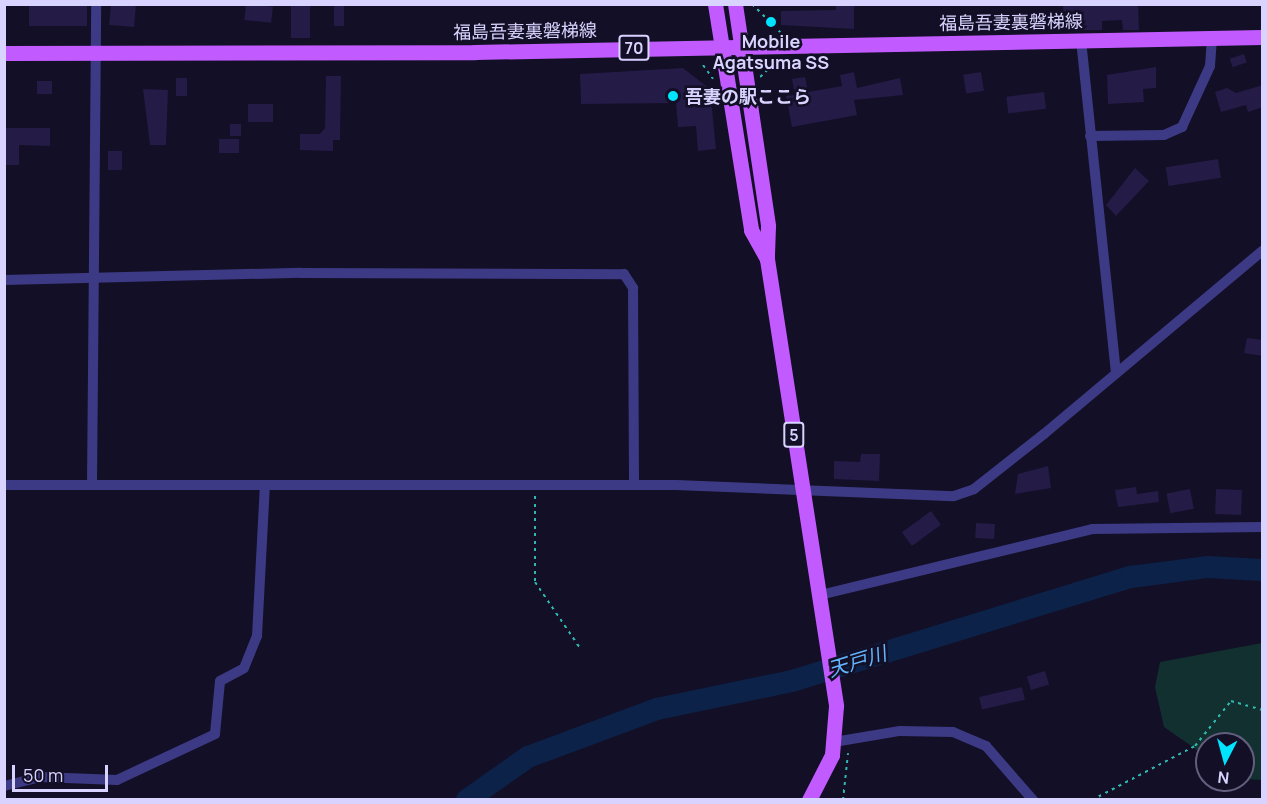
<!DOCTYPE html>
<meta charset="utf-8">
<style>
body{margin:0}
#map{position:relative;width:1267px;height:804px;overflow:hidden;background:#130f26;font-family:Manrope,"Noto Sans JP",sans-serif}
div>[style]{position:absolute}
[style*='--x']{left:calc(var(--x)*1px);top:calc(var(--y)*1px);width:calc(var(--w)*1px);rotate:calc(var(--a)*1deg)}
.green>*{inset:0;background:#12302f}
.stream>*{height:4px;margin:-2px;padding:0 2px;transform-origin:2px;border-radius:2px;background:#0c2248}
.river>*{height:22px;margin:-11px;padding:0 11px;transform-origin:11px;border-radius:11px;background:#0c2248}
.building>*{inset:0;background:#241b47;transform-origin:0 0}
.path>*{height:2px;margin-top:-1px;transform-origin:0;background:repeating-linear-gradient(90deg,#2fb8b0 0 3px,transparent 0 7.5px)}
.street>*{height:10px;margin:-5px;padding:0 5px;transform-origin:5px;border-radius:5px;background:#3d3a85}
.primary>*{height:15px;margin:-7.5px;padding:0 7.5px;transform-origin:7.5px;border-radius:7.5px;background:#c25bff}
.dots>*{width:16px;height:16px;translate:-50% -50%;box-sizing:border-box;border:3px solid #130f26;border-radius:50%}
span{translate:-50% -50%;white-space:nowrap;text-align:center;line-height:1.15;-webkit-text-stroke:5px #130f26;paint-order:stroke}
.shield-label span{padding:2px 4px;background:#130f26;border:2px solid;border-radius:4px;-webkit-text-stroke-width:0}
.shield-label{font-size:16px;color:#d9d4ff;font-weight:700}
.street-label{font-size:18px;color:#d9d4ff}
.poi-label{font-size:18px;color:#d9d4ff;font-weight:700}
.left{translate:0 -50%;text-align:left}
.water-label{font-size:20px;color:#62b6ff;font-style:italic}
.frame{position:absolute;inset:0;border:6px solid #d9d4ff;pointer-events:none}
.north{position:absolute;left:1195px;top:732px;width:60px;height:60px;box-sizing:border-box;background:#130f26;border:2px solid #625e7d;border-radius:50%;rotate:186deg;font-size:16px;font-weight:700;line-height:24px;text-align:center;color:#d9d4ff}
.north::after{content:'';display:block;margin:auto;width:21px;height:27px;background:#00e5ff;clip-path:polygon(50% 0,100% 100%,50% 72%,0 100%)}
.scale{position:absolute;left:12px;top:765px;width:96px;height:27px;box-sizing:border-box;border:3px solid #d9d4ff;border-top:0;padding-left:8px;font-size:18px;line-height:21px;white-space:nowrap;color:#d9d4ff;-webkit-text-stroke:4px #130f26;paint-order:stroke}
</style>
<div id="map">
<div class="green">
<i style="clip-path:polygon(1262px 643px,1262px 780px,1243px 779px,1243px 744px,1207px 744px,1207px 757px,1164px 727px,1155px 687px,1160px 662px)"></i>
</div>
<div class="stream">
<i style="--x:835;--y:800;--w:6;--a:0"></i>
</div>
<div class="river">
<i style="--x:467;--y:800;--w:75;--a:-35.2"></i>
<i style="--x:528;--y:757;--w:138;--a:-20.4"></i>
<i style="--x:657;--y:709;--w:138;--a:-11.7"></i>
<i style="--x:792;--y:681;--w:355;--a:-17.1"></i>
<i style="--x:1131;--y:577;--w:78;--a:-7.4"></i>
<i style="--x:1208;--y:567;--w:54;--a:3.2"></i>
</div>
<div class="building">
<i style="left:111px;top:4px;width:25px;height:21px;rotate:5deg"></i>
<i style="left:246px;top:4px;width:27px;height:16px;rotate:6deg"></i>
<i style="left:291px;top:4px;width:19px;height:34px"></i>
<i style="left:334px;top:4px;width:10px;height:22px"></i>
<i style="clip-path:polygon(836px 4px,854px 4px,854px 29px,781px 25px,781px 11px,836px 10px)"></i>
<i style="clip-path:polygon(1063px 4px,1138px 4px,1139px 30px,1123px 30px,1122px 20px,1102px 21px,1102px 30px,1064px 30px)"></i>
<i style="left:87px;top:5px;width:21px;height:58px;rotate:90deg"></i>
<i style="left:1244px;top:54px;width:9px;height:15px;rotate:72deg"></i>
<i style="clip-path:polygon(1156px 67px,1156px 88px,1143px 89px,1144px 102px,1108px 104px,1107px 75px)"></i>
<i style="clip-path:polygon(683px 68px,710px 89px,716px 149px,698px 151px,696px 126px,678px 127px,676px 103px,581px 104px,580px 74px)"></i>
<i style="clip-path:polygon(854px 72px,857px 88px,900px 78px,903px 95px,854px 100px,857px 115px,792px 127px,786px 96px,795px 95px,792px 79px,805px 77px,808px 92px,842px 86px,840px 75px)"></i>
<i style="left:981px;top:72px;width:19px;height:18px;rotate:81deg"></i>
<i style="clip-path:polygon(326px 76px,341px 76px,340px 140px,333px 140px,333px 151px,300px 150px,300px 134px,320px 134px,325px 128px)"></i>
<i style="left:176px;top:78px;width:11px;height:18px"></i>
<i style="left:37px;top:81px;width:15px;height:13px"></i>
<i style="clip-path:polygon(1263px 85px,1263px 107px,1248px 112px,1246px 105px,1221px 112px,1215px 92px,1227px 88px,1236px 93px)"></i>
<i style="clip-path:polygon(143px 89px,168px 90px,166px 145px,150px 145px)"></i>
<i style="left:1044px;top:92px;width:17px;height:38px;rotate:83deg"></i>
<i style="left:248px;top:104px;width:25px;height:18px"></i>
<i style="left:230px;top:124px;width:11px;height:12px"></i>
<i style="clip-path:polygon(4px 128px,50px 128px,50px 146px,19px 145px,19px 165px,4px 165px)"></i>
<i style="left:219px;top:139px;width:20px;height:14px"></i>
<i style="left:108px;top:151px;width:14px;height:19px"></i>
<i style="left:1218px;top:159px;width:19px;height:53px;rotate:81deg"></i>
<i style="clip-path:polygon(1135px 168px,1149px 181px,1116px 216px,1106px 205px)"></i>
<i style="clip-path:polygon(1247px 338px,1263px 340px,1263px 356px,1244px 353px)"></i>
<i style="clip-path:polygon(861px 454px,880px 454px,879px 481px,834px 479px,834px 461px,860px 462px)"></i>
<i style="clip-path:polygon(1048px 466px,1051px 488px,1015px 494px,1018px 474px)"></i>
<i style="clip-path:polygon(1136px 487px,1137px 494px,1158px 491px,1159px 502px,1118px 507px,1115px 490px)"></i>
<i style="left:1190px;top:489px;width:20px;height:24px;rotate:79deg"></i>
<i style="left:1216px;top:489px;width:26px;height:25px;rotate:2deg"></i>
<i style="left:931px;top:511px;width:17px;height:36px;rotate:54deg"></i>
<i style="left:976px;top:523px;width:19px;height:15px;rotate:3deg"></i>
<i style="left:1045px;top:671px;width:14px;height:19px;rotate:73deg"></i>
<i style="left:1022px;top:687px;width:13px;height:44px;rotate:77deg"></i>
</div>
<div class="path">
<i style="--x:752;--y:4;--w:40;--a:45"></i>
<i style="--x:703;--y:65;--w:17;--a:54"></i>
<i style="--x:760;--y:77;--w:26;--a:-43"></i>
<i style="--x:535;--y:496;--w:86;--a:90"></i>
<i style="--x:535;--y:582;--w:80;--a:55.7"></i>
<i style="--x:843;--y:800;--w:47;--a:-83.9"></i>
<i style="--x:1092;--y:800;--w:116;--a:-27.7"></i>
<i style="--x:1195;--y:746;--w:58;--a:-51.3"></i>
<i style="--x:1231;--y:701;--w:32;--a:16"></i>
</div>
<div class="street">
<i style="--x:1081;--y:40;--w:335;--a:84"></i>
<i style="--x:1090;--y:136;--w:74;--a:-0.8"></i>
<i style="--x:1164;--y:135;--w:20;--a:-24"></i>
<i style="--x:1182;--y:127;--w:67;--a:-65.3"></i>
<i style="--x:1210;--y:66;--w:28;--a:-86"></i>
<i style="--x:4;--y:280;--w:297;--a:-1.4"></i>
<i style="--x:301;--y:273;--w:323;--a:0.2"></i>
<i style="--x:624;--y:274;--w:17;--a:57"></i>
<i style="--x:633;--y:288;--w:196;--a:89.7"></i>
<i style="--x:4;--y:485;--w:672;--a:0"></i>
<i style="--x:676;--y:485;--w:278;--a:2.3"></i>
<i style="--x:954;--y:496;--w:21;--a:-19"></i>
<i style="--x:974;--y:489;--w:89;--a:-38.2"></i>
<i style="--x:1044;--y:434;--w:285;--a:-40"></i>
<i style="--x:92;--y:485;--w:481;--a:-89.5"></i>
<i style="--x:820;--y:595;--w:281;--a:-13.6"></i>
<i style="--x:1093;--y:529;--w:169;--a:-0.7"></i>
<i style="--x:834;--y:742;--w:67;--a:-9.5"></i>
<i style="--x:900;--y:731;--w:53;--a:1.1"></i>
<i style="--x:953;--y:732;--w:36;--a:23"></i>
<i style="--x:986;--y:746;--w:72;--a:49"></i>
<i style="--x:4;--y:786;--w:38;--a:-14"></i>
<i style="--x:41;--y:777;--w:76;--a:2.3"></i>
<i style="--x:117;--y:780;--w:108;--a:-25.1"></i>
<i style="--x:215;--y:734;--w:53;--a:-84.6"></i>
<i style="--x:220;--y:681;--w:27;--a:-28"></i>
<i style="--x:244;--y:668;--w:35;--a:-68"></i>
<i style="--x:257;--y:636;--w:151;--a:-87"></i>
</div>
<div class="primary">
<i style="--x:715;--y:4;--w:229;--a:80.9"></i>
<i style="--x:751;--y:230;--w:33;--a:61"></i>
<i style="--x:735;--y:4;--w:224;--a:81.5"></i>
<i style="--x:768;--y:226;--w:33;--a:92"></i>
<i style="--x:767;--y:259;--w:452;--a:81.2"></i>
<i style="--x:836;--y:706;--w:49;--a:94.7"></i>
<i style="--x:832;--y:755;--w:51;--a:117.1"></i>
<i style="--x:4;--y:53;--w:471;--a:-0.1"></i>
<i style="--x:475;--y:52;--w:787;--a:-1.09"></i>
</div>
<div class="dots">
<i style="left:771px;top:22px;background:#00e5ff"></i>
<i style="left:673px;top:96px;background:#00e5ff"></i>
</div>
<div class="shield-label">
<span style="left:634px;top:48px">70</span>
<span style="left:794px;top:435px">5</span>
</div>
<div class="street-label">
<span style="left:1011px;top:22px;rotate:-1deg">福島吾妻裏磐梯線</span>
<span style="left:525px;top:31px;rotate:-1deg">福島吾妻裏磐梯線</span>
</div>
<div class="poi-label">
<span style="left:771px;top:52px">Mobile<br>Agatsuma SS</span>
<span class="left" style="left:685px;top:96px">吾妻の駅ここら</span>
</div>
<div class="water-label">
<span style="left:857px;top:661px;rotate:-17deg">天戸川</span>
</div>
<div class="frame"></div>
<div class="north">N</div>
<div class="scale">50 m</div>
</div>
